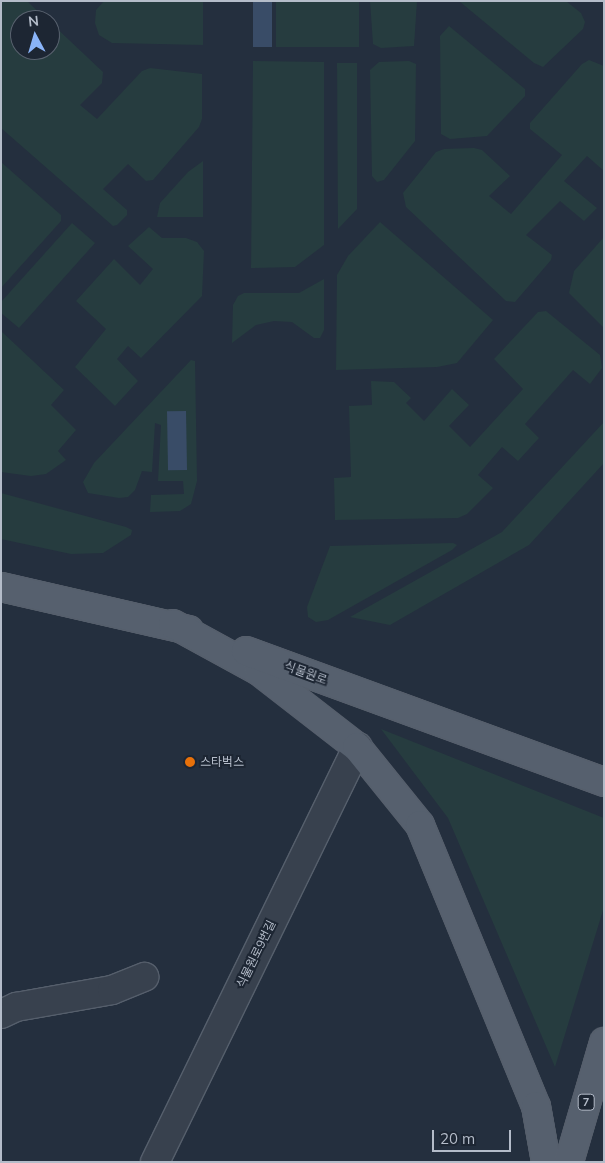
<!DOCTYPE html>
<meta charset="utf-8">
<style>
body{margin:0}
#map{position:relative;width:605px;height:1163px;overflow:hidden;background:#242f3e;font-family:Mulish,"Noto Sans KR",sans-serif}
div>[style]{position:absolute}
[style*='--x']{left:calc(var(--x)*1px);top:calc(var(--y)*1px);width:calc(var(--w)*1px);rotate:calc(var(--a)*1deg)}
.green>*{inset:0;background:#263c3f;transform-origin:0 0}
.water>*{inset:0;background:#394c67;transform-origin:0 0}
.roads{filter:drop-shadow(1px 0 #565f6c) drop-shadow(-1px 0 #565f6c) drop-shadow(0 1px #565f6c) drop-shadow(0 -1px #565f6c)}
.minor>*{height:28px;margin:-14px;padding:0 14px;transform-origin:14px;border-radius:14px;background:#38414e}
.major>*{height:28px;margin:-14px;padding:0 14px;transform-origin:14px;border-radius:14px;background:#56606e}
.dots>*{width:14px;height:14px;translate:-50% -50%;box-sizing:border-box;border:2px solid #1d2633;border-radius:50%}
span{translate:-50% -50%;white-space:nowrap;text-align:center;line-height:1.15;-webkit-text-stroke:4px #1d2633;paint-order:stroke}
.shield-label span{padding:1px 4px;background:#1d2633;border:1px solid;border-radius:4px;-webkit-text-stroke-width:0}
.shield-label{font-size:11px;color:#b4bcc9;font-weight:700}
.street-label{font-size:12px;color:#b4bcc9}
.poi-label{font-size:12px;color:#b4bcc9}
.left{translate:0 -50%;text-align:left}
.frame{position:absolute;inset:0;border:2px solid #b4bcc9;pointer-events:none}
.north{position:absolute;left:10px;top:10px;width:50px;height:50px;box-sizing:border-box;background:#1d2633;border:1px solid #59626f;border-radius:50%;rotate:354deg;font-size:14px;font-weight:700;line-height:20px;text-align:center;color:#b4bcc9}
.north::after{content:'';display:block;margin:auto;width:18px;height:22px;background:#8ab4f8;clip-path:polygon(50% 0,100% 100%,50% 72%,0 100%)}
.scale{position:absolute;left:432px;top:1130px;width:79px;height:22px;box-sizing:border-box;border:2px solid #b4bcc9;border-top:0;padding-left:6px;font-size:15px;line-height:18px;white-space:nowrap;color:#b4bcc9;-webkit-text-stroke:4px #1d2633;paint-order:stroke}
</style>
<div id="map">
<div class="green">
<i style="clip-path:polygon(1px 1px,27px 1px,47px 20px,20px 20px,20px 50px,50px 50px,50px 22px,103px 72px,102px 83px,80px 105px,97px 119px,142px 71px,150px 68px,202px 74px,202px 119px,199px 127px,153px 180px,146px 181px,128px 164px,103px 189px,127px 210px,127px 215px,117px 225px,113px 226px,1px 128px)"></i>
<i style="clip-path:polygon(104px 1px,203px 1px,203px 45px,112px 43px,99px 35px,95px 23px,96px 10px)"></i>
<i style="left:276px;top:1px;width:83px;height:46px"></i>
<i style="clip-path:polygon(370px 1px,417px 1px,414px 46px,381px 48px,373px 44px)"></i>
<i style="clip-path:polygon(459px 1px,566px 1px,581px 13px,585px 22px,583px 29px,543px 67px,534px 63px)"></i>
<i style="clip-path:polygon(449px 26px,525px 89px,525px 96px,487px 136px,450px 139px,441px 134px,440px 36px)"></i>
<i style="clip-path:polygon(589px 60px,604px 66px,604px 171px,587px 156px,564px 181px,597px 208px,584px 221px,560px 201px,526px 235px,552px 255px,551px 260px,515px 302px,506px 301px,406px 207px,403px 193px,436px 152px,444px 149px,474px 148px,482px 150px,510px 176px,489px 196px,511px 214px,562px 155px,530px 129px,530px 123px,582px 64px)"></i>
<i style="clip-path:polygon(253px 61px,324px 62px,324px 245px,295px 267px,251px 268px)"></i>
<i style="clip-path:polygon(409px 61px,416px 64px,415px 141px,384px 180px,377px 182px,372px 176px,370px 70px,379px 62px)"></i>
<i style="clip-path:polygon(337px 63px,357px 63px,357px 209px,338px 229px)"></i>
<i style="clip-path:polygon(203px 161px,203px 217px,157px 217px,160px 203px,188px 172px)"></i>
<i style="clip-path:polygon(1px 162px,61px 215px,61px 221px,1px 288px)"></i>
<i style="clip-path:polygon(380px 222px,493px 320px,457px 363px,437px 367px,336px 370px,337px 275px,348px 256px)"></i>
<i style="clip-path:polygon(72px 223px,95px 243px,19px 328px,1px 313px,1px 302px)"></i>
<i style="clip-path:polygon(149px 227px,162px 238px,186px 238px,197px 242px,204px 251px,202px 296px,141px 358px,128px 346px,117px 359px,138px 381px,115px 406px,75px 367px,106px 329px,76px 301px,114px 259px,140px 285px,153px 269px,128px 246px)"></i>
<i style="clip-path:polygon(604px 237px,604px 328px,569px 293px,574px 271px)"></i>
<i style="clip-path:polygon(324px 279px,324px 330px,320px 338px,314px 338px,292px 322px,274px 321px,256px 325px,232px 343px,233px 305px,238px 296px,244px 293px,299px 293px)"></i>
<i style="clip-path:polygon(546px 311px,600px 355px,602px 368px,590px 384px,573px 370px,525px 424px,539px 438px,518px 461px,502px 447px,478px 475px,493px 488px,467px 514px,458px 518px,335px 520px,334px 478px,351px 477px,349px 406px,372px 405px,371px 381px,394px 382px,411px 398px,406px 403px,424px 421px,452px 389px,469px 405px,449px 426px,470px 447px,523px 389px,494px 359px,538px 312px)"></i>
<i style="clip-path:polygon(1px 331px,64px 390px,51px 405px,76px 430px,58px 451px,66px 460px,46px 474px,31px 476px,1px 472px)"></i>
<i style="clip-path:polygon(191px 360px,195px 361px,197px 481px,191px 504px,180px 511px,150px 512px,151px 495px,184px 494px,183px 481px,158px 481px,161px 425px,155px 423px,152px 472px,142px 471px,135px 490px,128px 497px,119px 498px,88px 493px,83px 482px,94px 463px)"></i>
<i style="clip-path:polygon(604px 422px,604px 463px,529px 545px,390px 625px,350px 617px,502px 532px)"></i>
<i style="clip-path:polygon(1px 493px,126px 527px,132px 530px,131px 535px,103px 553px,71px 554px,1px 539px)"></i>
<i style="clip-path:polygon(453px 543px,457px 545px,452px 550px,328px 620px,316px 622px,308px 617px,307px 607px,330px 546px)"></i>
<i style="clip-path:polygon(381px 729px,604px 818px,604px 907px,555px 1067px,448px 818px)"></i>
</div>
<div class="water">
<i style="left:253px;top:1px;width:19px;height:46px"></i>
<i style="left:186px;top:411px;width:59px;height:19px;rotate:89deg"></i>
</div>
<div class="roads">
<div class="minor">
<i style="--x:1;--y:1014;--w:17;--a:-25"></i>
<i style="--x:16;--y:1007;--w:97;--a:-10"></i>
<i style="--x:112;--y:990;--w:35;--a:-22"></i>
<i style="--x:155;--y:1162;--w:462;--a:-64"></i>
</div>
<div class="major">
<i style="--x:1;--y:587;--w:193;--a:12.9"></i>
<i style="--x:173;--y:624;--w:98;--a:28.7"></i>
<i style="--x:259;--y:671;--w:124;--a:37.8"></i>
<i style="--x:357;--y:747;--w:100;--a:51.1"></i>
<i style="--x:420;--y:825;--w:304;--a:67.6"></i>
<i style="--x:536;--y:1106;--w:57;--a:79.9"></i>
<i style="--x:246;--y:651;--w:381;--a:20.1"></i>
<i style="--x:569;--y:1162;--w:125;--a:-73.7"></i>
</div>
</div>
<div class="dots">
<i style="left:190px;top:762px;background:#e8710a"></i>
</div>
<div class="shield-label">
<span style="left:586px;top:1102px">7</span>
</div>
<div class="street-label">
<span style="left:306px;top:673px;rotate:20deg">식물원로</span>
<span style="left:256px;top:954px;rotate:-64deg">식물원로9번길</span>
</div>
<div class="poi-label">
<span class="left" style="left:200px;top:762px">스타벅스</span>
</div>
<div class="frame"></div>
<div class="north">N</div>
<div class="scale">20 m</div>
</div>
